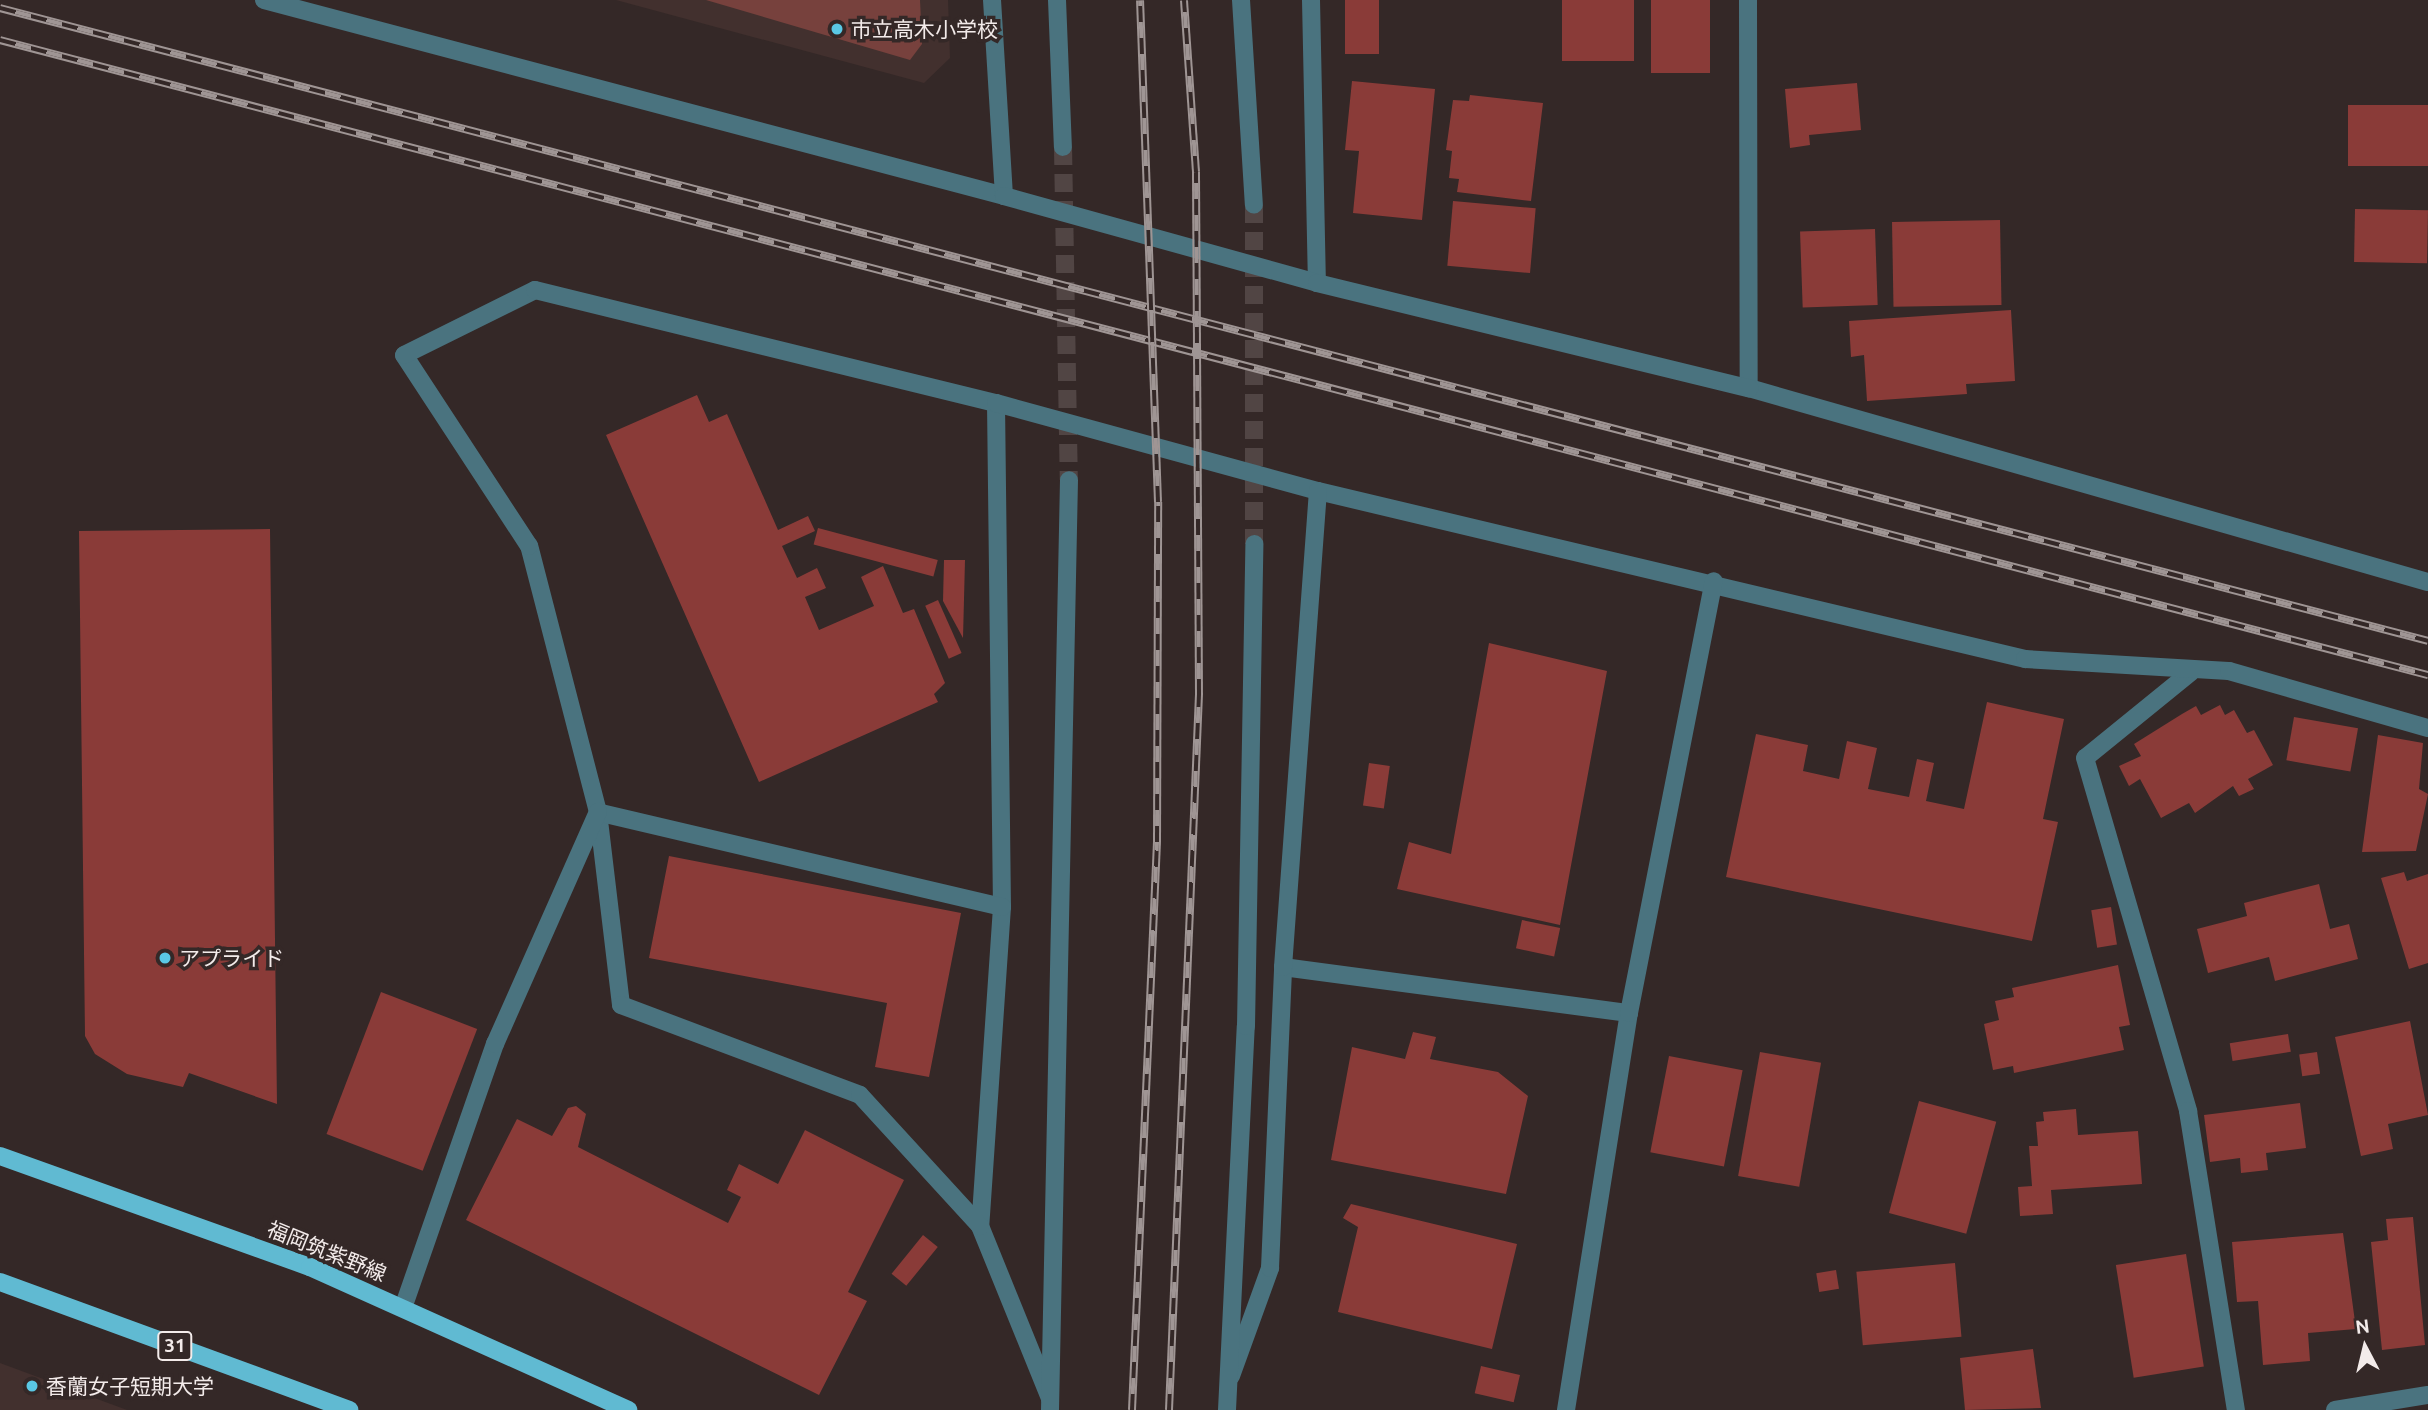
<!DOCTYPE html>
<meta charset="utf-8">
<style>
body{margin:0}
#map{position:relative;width:2428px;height:1410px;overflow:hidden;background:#342827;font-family:Ubuntu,"Noto Sans JP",sans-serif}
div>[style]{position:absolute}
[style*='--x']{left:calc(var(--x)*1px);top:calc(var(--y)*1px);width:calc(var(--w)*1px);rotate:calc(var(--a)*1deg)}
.built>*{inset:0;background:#42302e}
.green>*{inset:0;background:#77413d}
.building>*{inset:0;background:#8a3b38;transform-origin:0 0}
.tertiary-tunnel>*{height:18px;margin-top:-9px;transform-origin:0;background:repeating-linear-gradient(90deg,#514544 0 18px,transparent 0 27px)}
.minor>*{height:18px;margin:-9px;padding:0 9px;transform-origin:9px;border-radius:9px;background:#4a737f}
.tertiary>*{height:18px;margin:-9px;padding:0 9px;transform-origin:9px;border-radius:9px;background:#4a737f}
.primary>*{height:18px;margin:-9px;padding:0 9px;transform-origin:9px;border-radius:9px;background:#60bad2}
.rail>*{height:8px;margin-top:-4px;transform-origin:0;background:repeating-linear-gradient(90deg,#342827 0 16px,#9f9594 0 32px);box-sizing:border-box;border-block:2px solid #9f9594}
.dots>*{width:19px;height:19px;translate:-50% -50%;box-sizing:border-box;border:4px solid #342827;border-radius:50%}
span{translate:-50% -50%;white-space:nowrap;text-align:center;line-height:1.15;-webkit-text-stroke:7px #342827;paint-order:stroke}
.shield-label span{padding:2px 5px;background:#342827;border:2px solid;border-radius:5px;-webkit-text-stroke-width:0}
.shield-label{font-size:19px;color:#f3ebea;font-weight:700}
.poi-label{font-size:21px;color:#f3ebea}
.left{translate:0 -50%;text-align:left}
.street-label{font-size:21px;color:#f3ebea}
.north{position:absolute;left:2330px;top:1312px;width:70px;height:70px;-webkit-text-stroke:5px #342827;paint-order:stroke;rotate:353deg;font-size:19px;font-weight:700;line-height:28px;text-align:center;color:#f3ebea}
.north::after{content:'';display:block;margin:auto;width:24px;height:32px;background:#f3ebea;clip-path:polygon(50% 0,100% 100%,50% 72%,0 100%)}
</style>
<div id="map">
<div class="built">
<i style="clip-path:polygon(616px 0,948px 0,950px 58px,924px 83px)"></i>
<i style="clip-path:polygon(0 1363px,127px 1410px,0 1410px)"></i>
</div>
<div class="green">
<i style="clip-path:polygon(706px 0,920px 0,922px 44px,910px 60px)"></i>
</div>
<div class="building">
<i style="left:1345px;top:0;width:34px;height:54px"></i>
<i style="left:1562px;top:0;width:72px;height:61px"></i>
<i style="left:1651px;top:0;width:59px;height:73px"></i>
<i style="clip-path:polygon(1352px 81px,1435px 89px,1422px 220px,1353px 213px,1359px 151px,1345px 150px)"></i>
<i style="clip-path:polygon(1857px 83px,1861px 130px,1809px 135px,1810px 145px,1790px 148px,1785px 89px)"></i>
<i style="clip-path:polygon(1470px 95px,1543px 103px,1531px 201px,1457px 192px,1459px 179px,1449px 178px,1452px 151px,1446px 150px,1453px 100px,1469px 101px)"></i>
<i style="left:2428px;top:105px;width:61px;height:80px;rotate:90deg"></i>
<i style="left:1453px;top:201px;width:83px;height:65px;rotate:5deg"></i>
<i style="left:2355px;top:209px;width:73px;height:53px;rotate:1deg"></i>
<i style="left:2000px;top:220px;width:85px;height:108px;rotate:89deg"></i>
<i style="left:1875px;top:229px;width:76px;height:75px;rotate:88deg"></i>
<i style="clip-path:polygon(2011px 310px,2015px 381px,1966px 384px,1967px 394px,1867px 401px,1864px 355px,1851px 357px,1849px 321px)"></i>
<i style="clip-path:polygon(697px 395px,709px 422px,727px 414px,778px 530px,808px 516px,815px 531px,782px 546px,797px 578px,817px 568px,826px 588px,805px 597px,819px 630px,874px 606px,861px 577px,883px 566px,903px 613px,914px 609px,945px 683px,934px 694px,938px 702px,759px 782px,606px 435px)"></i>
<i style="left:818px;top:528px;width:124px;height:17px;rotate:15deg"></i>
<i style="clip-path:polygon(270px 529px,277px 1104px,189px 1073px,183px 1087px,127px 1074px,95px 1054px,85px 1036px,79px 531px)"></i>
<i style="clip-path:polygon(944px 560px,965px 560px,963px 638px,943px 601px)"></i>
<i style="left:938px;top:600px;width:58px;height:14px;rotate:66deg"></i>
<i style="clip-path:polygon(1489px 643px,1607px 671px,1560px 925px,1397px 889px,1409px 842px,1451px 854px)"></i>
<i style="clip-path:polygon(1987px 702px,2064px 719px,2043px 819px,2058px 822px,2032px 941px,1726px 877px,1756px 734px,1808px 745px,1803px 771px,1839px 779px,1847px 741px,1877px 748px,1868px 789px,1909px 797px,1917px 759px,1934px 763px,1926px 801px,1964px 809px)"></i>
<i style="clip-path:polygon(2220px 705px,2225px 715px,2234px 710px,2247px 733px,2254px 730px,2273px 765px,2248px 779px,2254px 789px,2239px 796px,2233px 786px,2195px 813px,2189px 803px,2161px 818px,2140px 779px,2129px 786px,2119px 766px,2141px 756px,2134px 744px,2182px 714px,2196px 706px,2201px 715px)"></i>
<i style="left:2294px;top:717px;width:65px;height:44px;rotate:10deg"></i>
<i style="clip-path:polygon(2378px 735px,2423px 743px,2419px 789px,2428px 794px,2416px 851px,2362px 852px)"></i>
<i style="left:1369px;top:763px;width:21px;height:43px;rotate:8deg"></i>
<i style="clip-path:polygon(669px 856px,961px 913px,929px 1077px,875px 1067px,887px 1003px,649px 958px)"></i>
<i style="clip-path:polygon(2404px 872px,2407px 881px,2428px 874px,2428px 963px,2409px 969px,2381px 878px)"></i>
<i style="clip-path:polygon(2319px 884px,2330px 929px,2349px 924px,2358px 959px,2275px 981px,2269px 957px,2208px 973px,2197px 929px,2247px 916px,2244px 903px)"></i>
<i style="left:2111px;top:907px;width:38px;height:20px;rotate:81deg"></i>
<i style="left:1522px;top:920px;width:39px;height:29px;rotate:12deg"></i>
<i style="clip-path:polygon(2118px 965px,2130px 1025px,2119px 1027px,2124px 1050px,2014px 1073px,2013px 1066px,1993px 1070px,1984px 1024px,1999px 1020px,1995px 1001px,2014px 997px,2012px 988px)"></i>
<i style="left:381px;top:992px;width:103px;height:152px;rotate:21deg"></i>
<i style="clip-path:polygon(2410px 1021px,2428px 1115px,2388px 1124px,2393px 1149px,2361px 1156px,2335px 1037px)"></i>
<i style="clip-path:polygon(1413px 1032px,1436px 1037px,1430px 1059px,1498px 1072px,1528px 1096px,1506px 1194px,1331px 1160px,1352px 1047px,1405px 1059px)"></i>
<i style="left:2288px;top:1034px;width:18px;height:59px;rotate:81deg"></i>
<i style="left:1760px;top:1052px;width:62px;height:126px;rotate:10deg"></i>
<i style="left:2317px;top:1052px;width:22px;height:18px;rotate:82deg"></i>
<i style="left:1669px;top:1056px;width:75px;height:98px;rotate:11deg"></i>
<i style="left:1919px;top:1101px;width:80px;height:116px;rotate:15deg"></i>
<i style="clip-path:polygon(2300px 1103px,2306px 1148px,2266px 1153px,2268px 1170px,2241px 1173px,2240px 1158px,2210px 1162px,2204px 1115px)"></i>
<i style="clip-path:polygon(576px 1106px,586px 1114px,578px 1147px,728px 1223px,741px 1197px,727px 1190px,739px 1164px,778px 1184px,805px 1130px,904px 1180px,848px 1292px,867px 1301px,819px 1395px,466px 1220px,517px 1119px,552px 1136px,568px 1108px)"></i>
<i style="clip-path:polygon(2076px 1109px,2078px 1135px,2138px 1131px,2142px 1184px,2051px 1190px,2053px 1214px,2020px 1216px,2018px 1187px,2032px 1186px,2029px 1146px,2038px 1146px,2036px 1122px,2044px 1121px,2043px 1112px)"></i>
<i style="clip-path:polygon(1351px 1204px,1517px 1244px,1492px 1349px,1338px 1312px,1358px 1227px,1343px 1218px)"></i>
<i style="clip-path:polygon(2413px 1217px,2425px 1345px,2382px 1350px,2371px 1242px,2388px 1240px,2386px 1219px)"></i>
<i style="clip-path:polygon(2343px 1233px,2356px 1329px,2308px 1333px,2310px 1361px,2263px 1365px,2258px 1301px,2237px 1302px,2232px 1242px)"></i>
<i style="left:923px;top:1235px;width:19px;height:50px;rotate:39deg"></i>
<i style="left:2186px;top:1254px;width:114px;height:71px;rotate:81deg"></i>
<i style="left:1955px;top:1263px;width:74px;height:99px;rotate:85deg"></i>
<i style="left:1836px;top:1270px;width:19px;height:20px;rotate:81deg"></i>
<i style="clip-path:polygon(2033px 1349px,2041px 1408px,1965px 1410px,1960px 1358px)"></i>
<i style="left:1481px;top:1366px;width:40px;height:28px;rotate:13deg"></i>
</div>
<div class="tertiary-tunnel">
<i style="--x:1063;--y:147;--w:333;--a:89"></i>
<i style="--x:1254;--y:205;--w:339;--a:90"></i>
</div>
<div class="minor">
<i style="--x:264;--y:0;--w:766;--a:14.83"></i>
<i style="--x:1004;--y:196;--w:196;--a:-93.5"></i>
<i style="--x:1311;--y:0;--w:283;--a:88.8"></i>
<i style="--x:1748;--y:0;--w:388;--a:89.9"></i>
<i style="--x:1749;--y:388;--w:706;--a:15.95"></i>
<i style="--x:1004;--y:196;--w:325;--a:15.5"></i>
<i style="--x:1317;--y:283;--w:445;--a:13.7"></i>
<i style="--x:996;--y:403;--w:504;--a:89.32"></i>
<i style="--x:1002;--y:907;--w:320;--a:93.9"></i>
<i style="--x:980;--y:1226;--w:186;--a:67.9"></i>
<i style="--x:2191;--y:672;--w:136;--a:140.9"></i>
<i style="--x:2085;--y:758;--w:368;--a:73.7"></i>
<i style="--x:2188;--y:1111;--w:303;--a:80.9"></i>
<i style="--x:598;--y:812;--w:194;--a:83.2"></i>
<i style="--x:621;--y:1005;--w:255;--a:20.6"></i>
<i style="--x:860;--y:1095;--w:178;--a:47.5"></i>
<i style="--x:1002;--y:907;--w:415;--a:-166.8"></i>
<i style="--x:598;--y:812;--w:275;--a:-104.5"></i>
<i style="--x:529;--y:546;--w:228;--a:-123.2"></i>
<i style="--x:404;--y:355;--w:146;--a:-26.4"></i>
<i style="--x:535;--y:290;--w:475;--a:13.8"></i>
<i style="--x:996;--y:403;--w:334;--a:15.3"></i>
<i style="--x:1318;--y:491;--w:727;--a:13.37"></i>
<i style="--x:2025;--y:659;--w:204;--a:3.4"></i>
<i style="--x:2229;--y:671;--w:207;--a:16"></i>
<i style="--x:1283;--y:967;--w:349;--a:7.6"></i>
<i style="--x:403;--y:1308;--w:280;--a:-70.8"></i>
<i style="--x:495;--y:1044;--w:254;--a:-66.1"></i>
<i style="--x:1231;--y:1376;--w:115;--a:-70.1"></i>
<i style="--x:1270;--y:1268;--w:301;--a:-87.5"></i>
<i style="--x:1283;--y:967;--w:477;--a:-85.8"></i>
<i style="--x:1566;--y:1410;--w:402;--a:-81"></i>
<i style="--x:1629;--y:1013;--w:440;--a:-78.9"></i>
<i style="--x:2335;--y:1410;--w:94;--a:-9.2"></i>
</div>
<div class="tertiary">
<i style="--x:1057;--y:0;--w:147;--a:87.7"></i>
<i style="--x:1241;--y:0;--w:205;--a:86.4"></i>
<i style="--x:1050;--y:1410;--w:930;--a:-88.83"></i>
<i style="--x:1227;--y:1410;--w:384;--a:-87.2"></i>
<i style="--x:1246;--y:1026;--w:482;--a:-89"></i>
</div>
<div class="primary">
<i style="--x:0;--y:1156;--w:329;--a:19.7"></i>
<i style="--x:310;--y:1267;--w:349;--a:24.2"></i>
<i style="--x:0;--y:1282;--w:372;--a:20.1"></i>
</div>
<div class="rail">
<i style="--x:0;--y:8;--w:2509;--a:14.61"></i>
<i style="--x:0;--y:40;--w:2510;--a:14.66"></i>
<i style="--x:1132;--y:1410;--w:569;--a:-87.48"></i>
<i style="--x:1157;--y:842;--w:340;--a:-89.8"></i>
<i style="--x:1158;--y:502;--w:502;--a:-92.05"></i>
<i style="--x:1169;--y:1410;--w:716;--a:-87.6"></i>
<i style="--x:1199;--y:695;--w:523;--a:-90.33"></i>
<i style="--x:1196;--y:172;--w:172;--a:-94"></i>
</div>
<div class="dots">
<i style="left:837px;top:29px;background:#5ac8e5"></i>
<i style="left:165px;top:958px;background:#5ac8e5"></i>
<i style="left:32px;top:1386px;background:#5ac8e5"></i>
</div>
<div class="shield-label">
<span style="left:175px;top:1346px">31</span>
</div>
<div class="poi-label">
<span class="left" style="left:851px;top:29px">市立高木小学校</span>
<span class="left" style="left:179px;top:958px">アプライド</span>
<span class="left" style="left:46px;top:1386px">香蘭女子短期大学</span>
</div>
<div class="street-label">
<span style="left:327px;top:1251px;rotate:22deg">福岡筑紫野線</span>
</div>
<div class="north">N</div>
</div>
